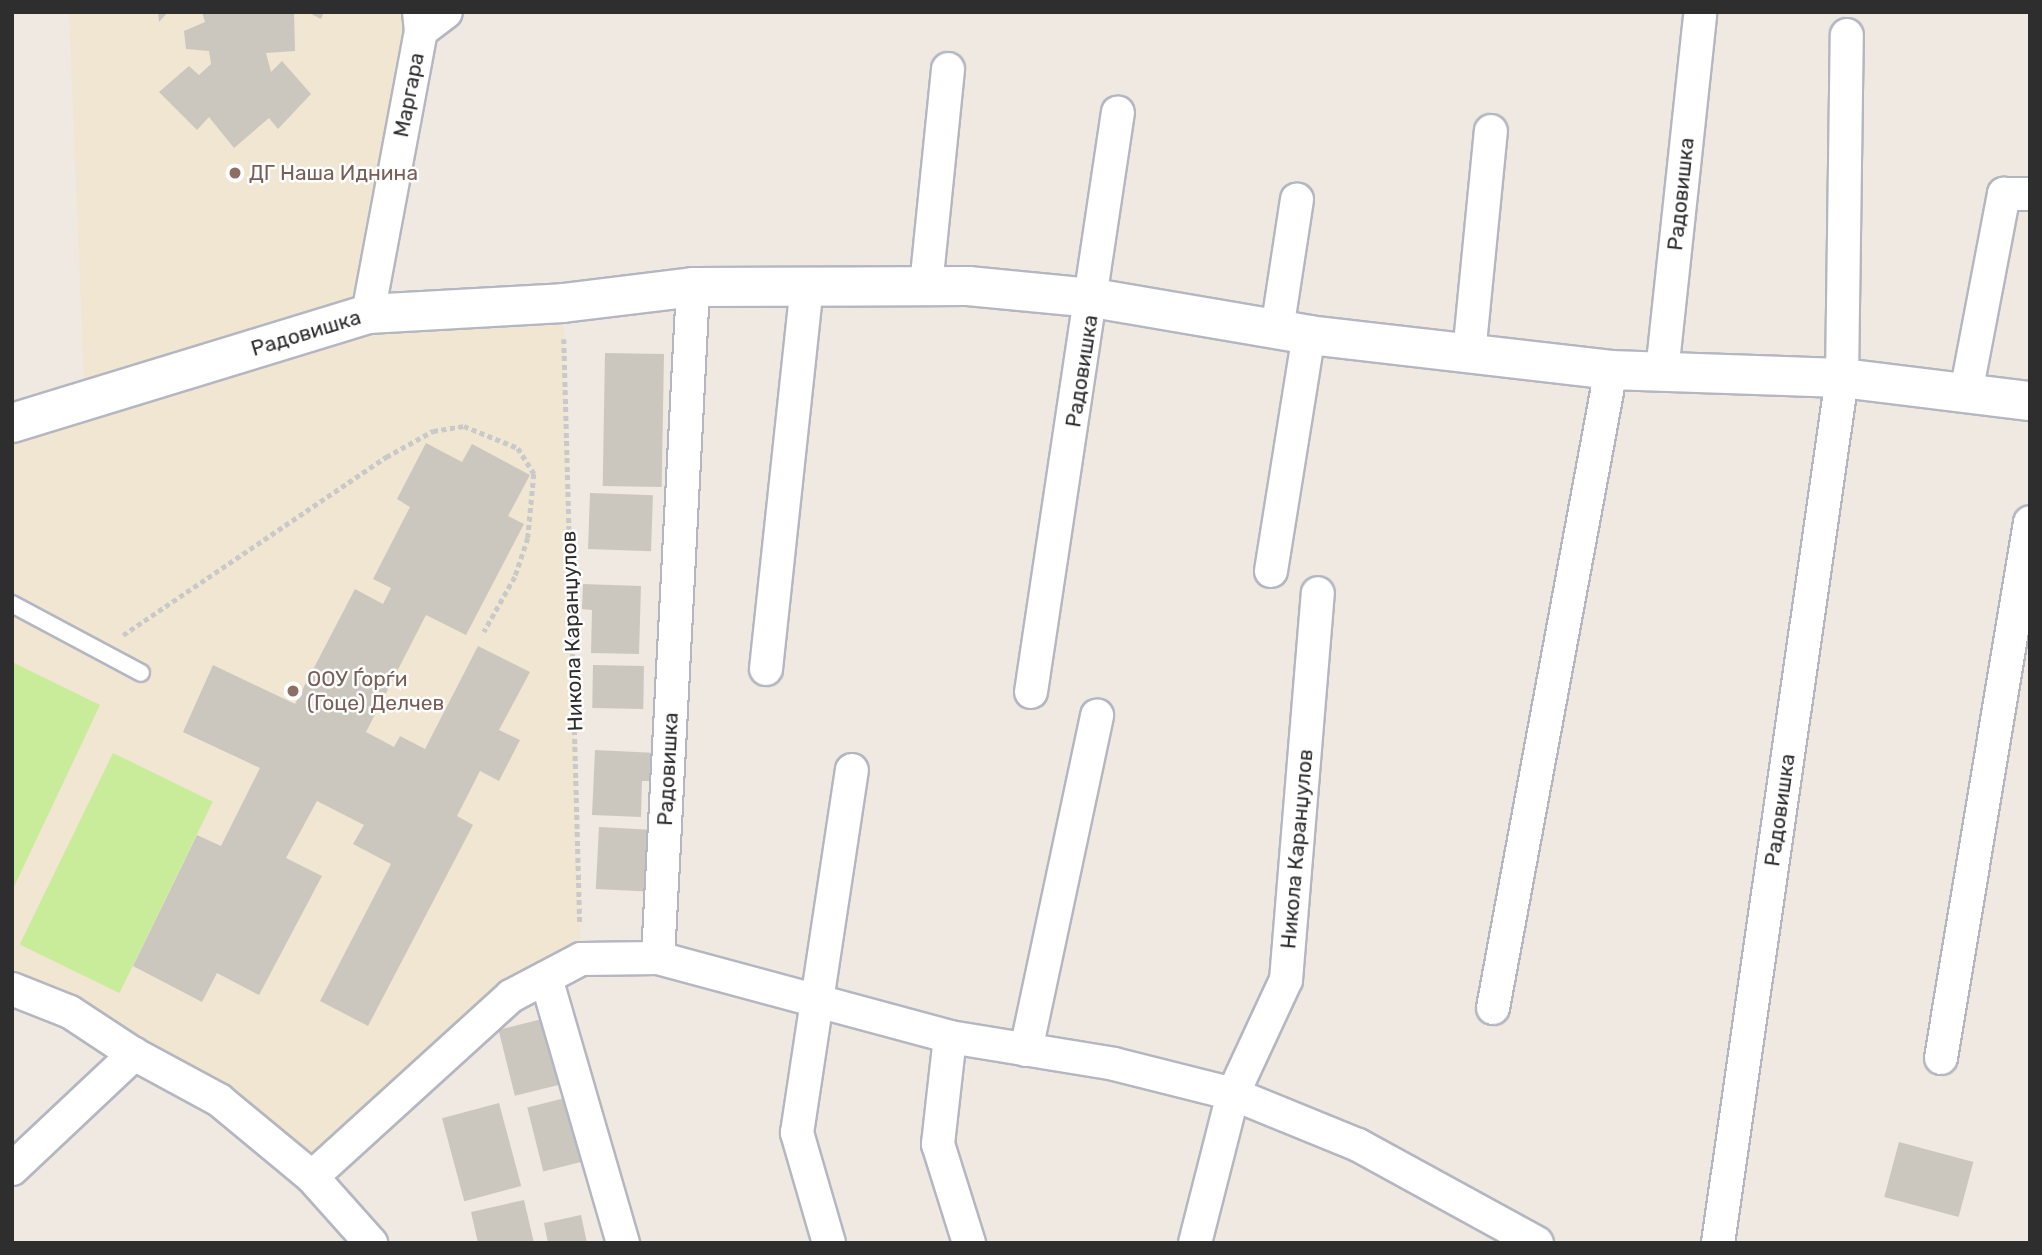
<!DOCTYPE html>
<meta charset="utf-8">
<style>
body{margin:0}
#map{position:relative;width:2042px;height:1255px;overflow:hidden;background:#efe9e1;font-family:Rubik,sans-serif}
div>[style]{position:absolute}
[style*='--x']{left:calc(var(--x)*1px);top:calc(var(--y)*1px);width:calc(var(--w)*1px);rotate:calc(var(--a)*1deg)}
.education>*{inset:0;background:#f0e6d1}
.pitch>*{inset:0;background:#c9ec9a;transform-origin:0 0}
.building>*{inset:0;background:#cbc7bf;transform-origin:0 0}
.path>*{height:4.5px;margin-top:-2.25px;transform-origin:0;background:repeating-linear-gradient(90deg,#c9c9c9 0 5px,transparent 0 8.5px)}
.roads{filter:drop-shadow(2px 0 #b4b7c1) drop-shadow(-2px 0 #b4b7c1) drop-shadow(0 2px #b4b7c1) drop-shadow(0 -2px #b4b7c1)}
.service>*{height:16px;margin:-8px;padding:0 8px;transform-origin:8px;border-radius:8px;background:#fff}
.minor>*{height:32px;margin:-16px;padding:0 16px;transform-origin:16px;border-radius:16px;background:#fff}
.tertiary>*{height:38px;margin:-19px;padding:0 19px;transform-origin:19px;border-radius:19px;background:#fff}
.dots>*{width:19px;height:19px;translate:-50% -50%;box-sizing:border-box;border:4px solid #fff;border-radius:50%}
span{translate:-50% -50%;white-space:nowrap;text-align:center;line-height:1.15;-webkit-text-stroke:5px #fff;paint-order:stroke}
.street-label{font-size:21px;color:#2e2e2e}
.education-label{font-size:21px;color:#785e54}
.left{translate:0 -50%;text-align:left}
.frame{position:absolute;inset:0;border:14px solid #2e2e2e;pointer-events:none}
</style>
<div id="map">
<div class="education">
<i style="clip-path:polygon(69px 12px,419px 12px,368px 313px,563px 303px,581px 959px,312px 1177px,12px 989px,12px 423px,85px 400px)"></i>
</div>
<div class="pitch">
<i style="clip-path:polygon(12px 662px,100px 705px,12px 891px)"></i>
<i style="left:113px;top:753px;width:111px;height:213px;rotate:26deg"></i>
</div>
<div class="building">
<i style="clip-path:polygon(158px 12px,168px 12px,159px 22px)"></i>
<i style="clip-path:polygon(202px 12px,294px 12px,295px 51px,266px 53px,271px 72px,282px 61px,311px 94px,278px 129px,269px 118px,234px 148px,209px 117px,197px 130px,159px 92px,189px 66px,199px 75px,211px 64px,209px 51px,186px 49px,184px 31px,205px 22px)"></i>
<i style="clip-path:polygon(307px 12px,324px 12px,321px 19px)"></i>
<i style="left:605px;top:353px;width:59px;height:133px;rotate:1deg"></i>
<i style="clip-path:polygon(426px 443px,462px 462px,472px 444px,530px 475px,508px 516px,524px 524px,466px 635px,426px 615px,366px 732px,394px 747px,400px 736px,425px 749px,478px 646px,530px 672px,499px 730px,520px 740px,499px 781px,480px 771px,457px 816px,473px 825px,368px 1026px,320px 1001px,391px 864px,353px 844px,364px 825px,317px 801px,286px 858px,322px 876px,259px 995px,217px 973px,202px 1002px,133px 966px,197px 835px,221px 846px,260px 768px,183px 732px,213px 665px,295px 704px,355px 589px,383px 604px,391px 588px,373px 579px,410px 507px,397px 499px)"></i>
<i style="left:590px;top:493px;width:63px;height:56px;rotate:2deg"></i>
<i style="clip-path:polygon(583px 584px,641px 586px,639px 654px,591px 653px,592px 610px,582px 609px)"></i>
<i style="left:593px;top:665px;width:51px;height:43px;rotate:1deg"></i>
<i style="clip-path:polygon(595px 750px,657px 753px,655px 781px,642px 781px,641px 817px,592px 815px)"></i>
<i style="left:599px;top:827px;width:51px;height:62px;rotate:3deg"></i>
<i style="left:546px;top:1018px;width:68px;height:49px;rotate:76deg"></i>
<i style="left:569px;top:1097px;width:66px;height:43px;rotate:76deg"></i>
<i style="left:499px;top:1103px;width:86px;height:59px;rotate:75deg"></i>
<i style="left:1899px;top:1142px;width:77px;height:57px;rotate:15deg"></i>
<i style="clip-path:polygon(524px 1200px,534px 1243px,478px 1243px,471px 1212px)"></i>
<i style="clip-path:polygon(581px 1215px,587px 1243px,548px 1243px,544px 1223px)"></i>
</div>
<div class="path">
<i style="--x:564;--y:339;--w:586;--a:88.44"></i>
<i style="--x:123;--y:635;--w:318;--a:-34.1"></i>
<i style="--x:386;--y:457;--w:54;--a:-29"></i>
<i style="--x:433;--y:431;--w:31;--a:-9"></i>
<i style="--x:464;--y:426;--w:58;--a:22.2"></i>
<i style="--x:518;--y:448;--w:31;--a:58"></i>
<i style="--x:534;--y:474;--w:64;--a:95.4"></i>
<i style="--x:528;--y:538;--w:41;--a:108.4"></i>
<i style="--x:515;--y:577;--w:63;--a:119.4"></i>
</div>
<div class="roads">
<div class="service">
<i style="--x:12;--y:604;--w:146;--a:28.1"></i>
</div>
<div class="minor">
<i style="--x:421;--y:31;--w:31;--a:-37"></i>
<i style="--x:926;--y:286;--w:218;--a:-84.2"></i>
<i style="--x:368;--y:314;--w:288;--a:-79.4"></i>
<i style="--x:421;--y:31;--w:19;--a:-96"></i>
<i style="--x:1277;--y:330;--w:132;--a:-81.3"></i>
<i style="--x:1469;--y:354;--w:224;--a:-84.4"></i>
<i style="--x:1662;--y:372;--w:358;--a:-83.9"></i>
<i style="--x:1966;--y:393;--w:203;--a:-79.2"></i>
<i style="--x:2004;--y:194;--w:26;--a:0"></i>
<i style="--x:1271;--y:571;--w:239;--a:-80.9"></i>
<i style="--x:766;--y:669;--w:385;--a:-83.9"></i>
<i style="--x:1031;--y:692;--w:586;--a:-81.47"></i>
<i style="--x:658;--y:958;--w:672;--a:-87.01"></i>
<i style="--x:546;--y:978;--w:276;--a:73.8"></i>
<i style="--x:12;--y:989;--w:62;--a:21.6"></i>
<i style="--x:70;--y:1012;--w:77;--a:33.3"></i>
<i style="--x:134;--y:1054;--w:97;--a:28.4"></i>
<i style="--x:219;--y:1100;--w:121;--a:39.6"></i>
<i style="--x:312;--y:1177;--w:89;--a:48.2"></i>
<i style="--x:1493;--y:1008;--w:649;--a:-79.52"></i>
<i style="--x:950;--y:1037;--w:108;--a:96.4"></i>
<i style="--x:938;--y:1144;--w:104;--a:72.6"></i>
<i style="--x:1026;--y:1050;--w:342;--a:-78"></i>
<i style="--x:1941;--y:1058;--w:543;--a:-80.57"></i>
<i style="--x:12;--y:1169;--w:168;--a:-43.3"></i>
<i style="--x:312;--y:1177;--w:269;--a:-42.3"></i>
<i style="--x:511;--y:996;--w:79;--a:-27.9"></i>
<i style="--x:581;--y:959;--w:77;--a:-0.7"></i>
<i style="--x:658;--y:958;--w:302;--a:15.1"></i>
<i style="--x:950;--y:1037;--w:166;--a:9.3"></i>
<i style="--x:1114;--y:1064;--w:123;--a:14.1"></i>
<i style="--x:1233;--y:1094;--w:135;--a:22.2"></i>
<i style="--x:1358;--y:1145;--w:204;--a:28.7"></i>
<i style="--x:829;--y:1243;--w:115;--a:-106.2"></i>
<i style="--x:797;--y:1133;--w:367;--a:-81.4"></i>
<i style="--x:1195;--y:1243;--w:154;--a:-75.7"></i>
<i style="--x:1233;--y:1094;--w:126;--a:-65.1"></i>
<i style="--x:1286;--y:980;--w:388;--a:-85.3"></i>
<i style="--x:1718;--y:1243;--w:874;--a:-81.84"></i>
<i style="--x:1842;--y:378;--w:343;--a:-89.2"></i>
</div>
<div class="tertiary">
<i style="--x:12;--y:423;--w:372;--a:-17"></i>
<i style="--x:368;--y:314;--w:195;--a:-3.2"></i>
<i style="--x:563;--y:303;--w:131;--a:-7"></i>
<i style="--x:693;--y:287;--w:275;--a:-0.2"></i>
<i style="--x:968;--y:286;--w:126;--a:5.5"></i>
<i style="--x:1093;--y:298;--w:219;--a:9.7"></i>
<i style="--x:1309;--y:335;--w:304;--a:6.6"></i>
<i style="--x:1611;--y:370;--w:231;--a:2"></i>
<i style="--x:1842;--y:378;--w:189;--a:7"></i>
</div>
</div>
<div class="dots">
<i style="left:235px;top:173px;background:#8d6e63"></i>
<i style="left:293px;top:691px;background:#8d6e63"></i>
</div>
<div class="street-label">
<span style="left:409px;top:95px;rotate:-79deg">Маргара</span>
<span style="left:1681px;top:194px;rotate:-84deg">Радовишка</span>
<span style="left:306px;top:333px;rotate:-17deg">Радовишка</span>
<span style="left:1082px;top:371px;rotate:-81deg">Радовишка</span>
<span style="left:572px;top:631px;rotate:-92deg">Никола Каранџулов</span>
<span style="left:668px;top:769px;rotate:-87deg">Радовишка</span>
<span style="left:1780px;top:810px;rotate:-82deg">Радовишка</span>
<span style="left:1297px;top:849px;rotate:-85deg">Никола Каранџулов</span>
</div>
<div class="education-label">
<span class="left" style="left:249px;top:173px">ДГ Наша Иднина</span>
<span class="left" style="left:307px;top:691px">ООУ Ѓорѓи<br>(Гоце) Делчев</span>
</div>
<div class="frame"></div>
</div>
